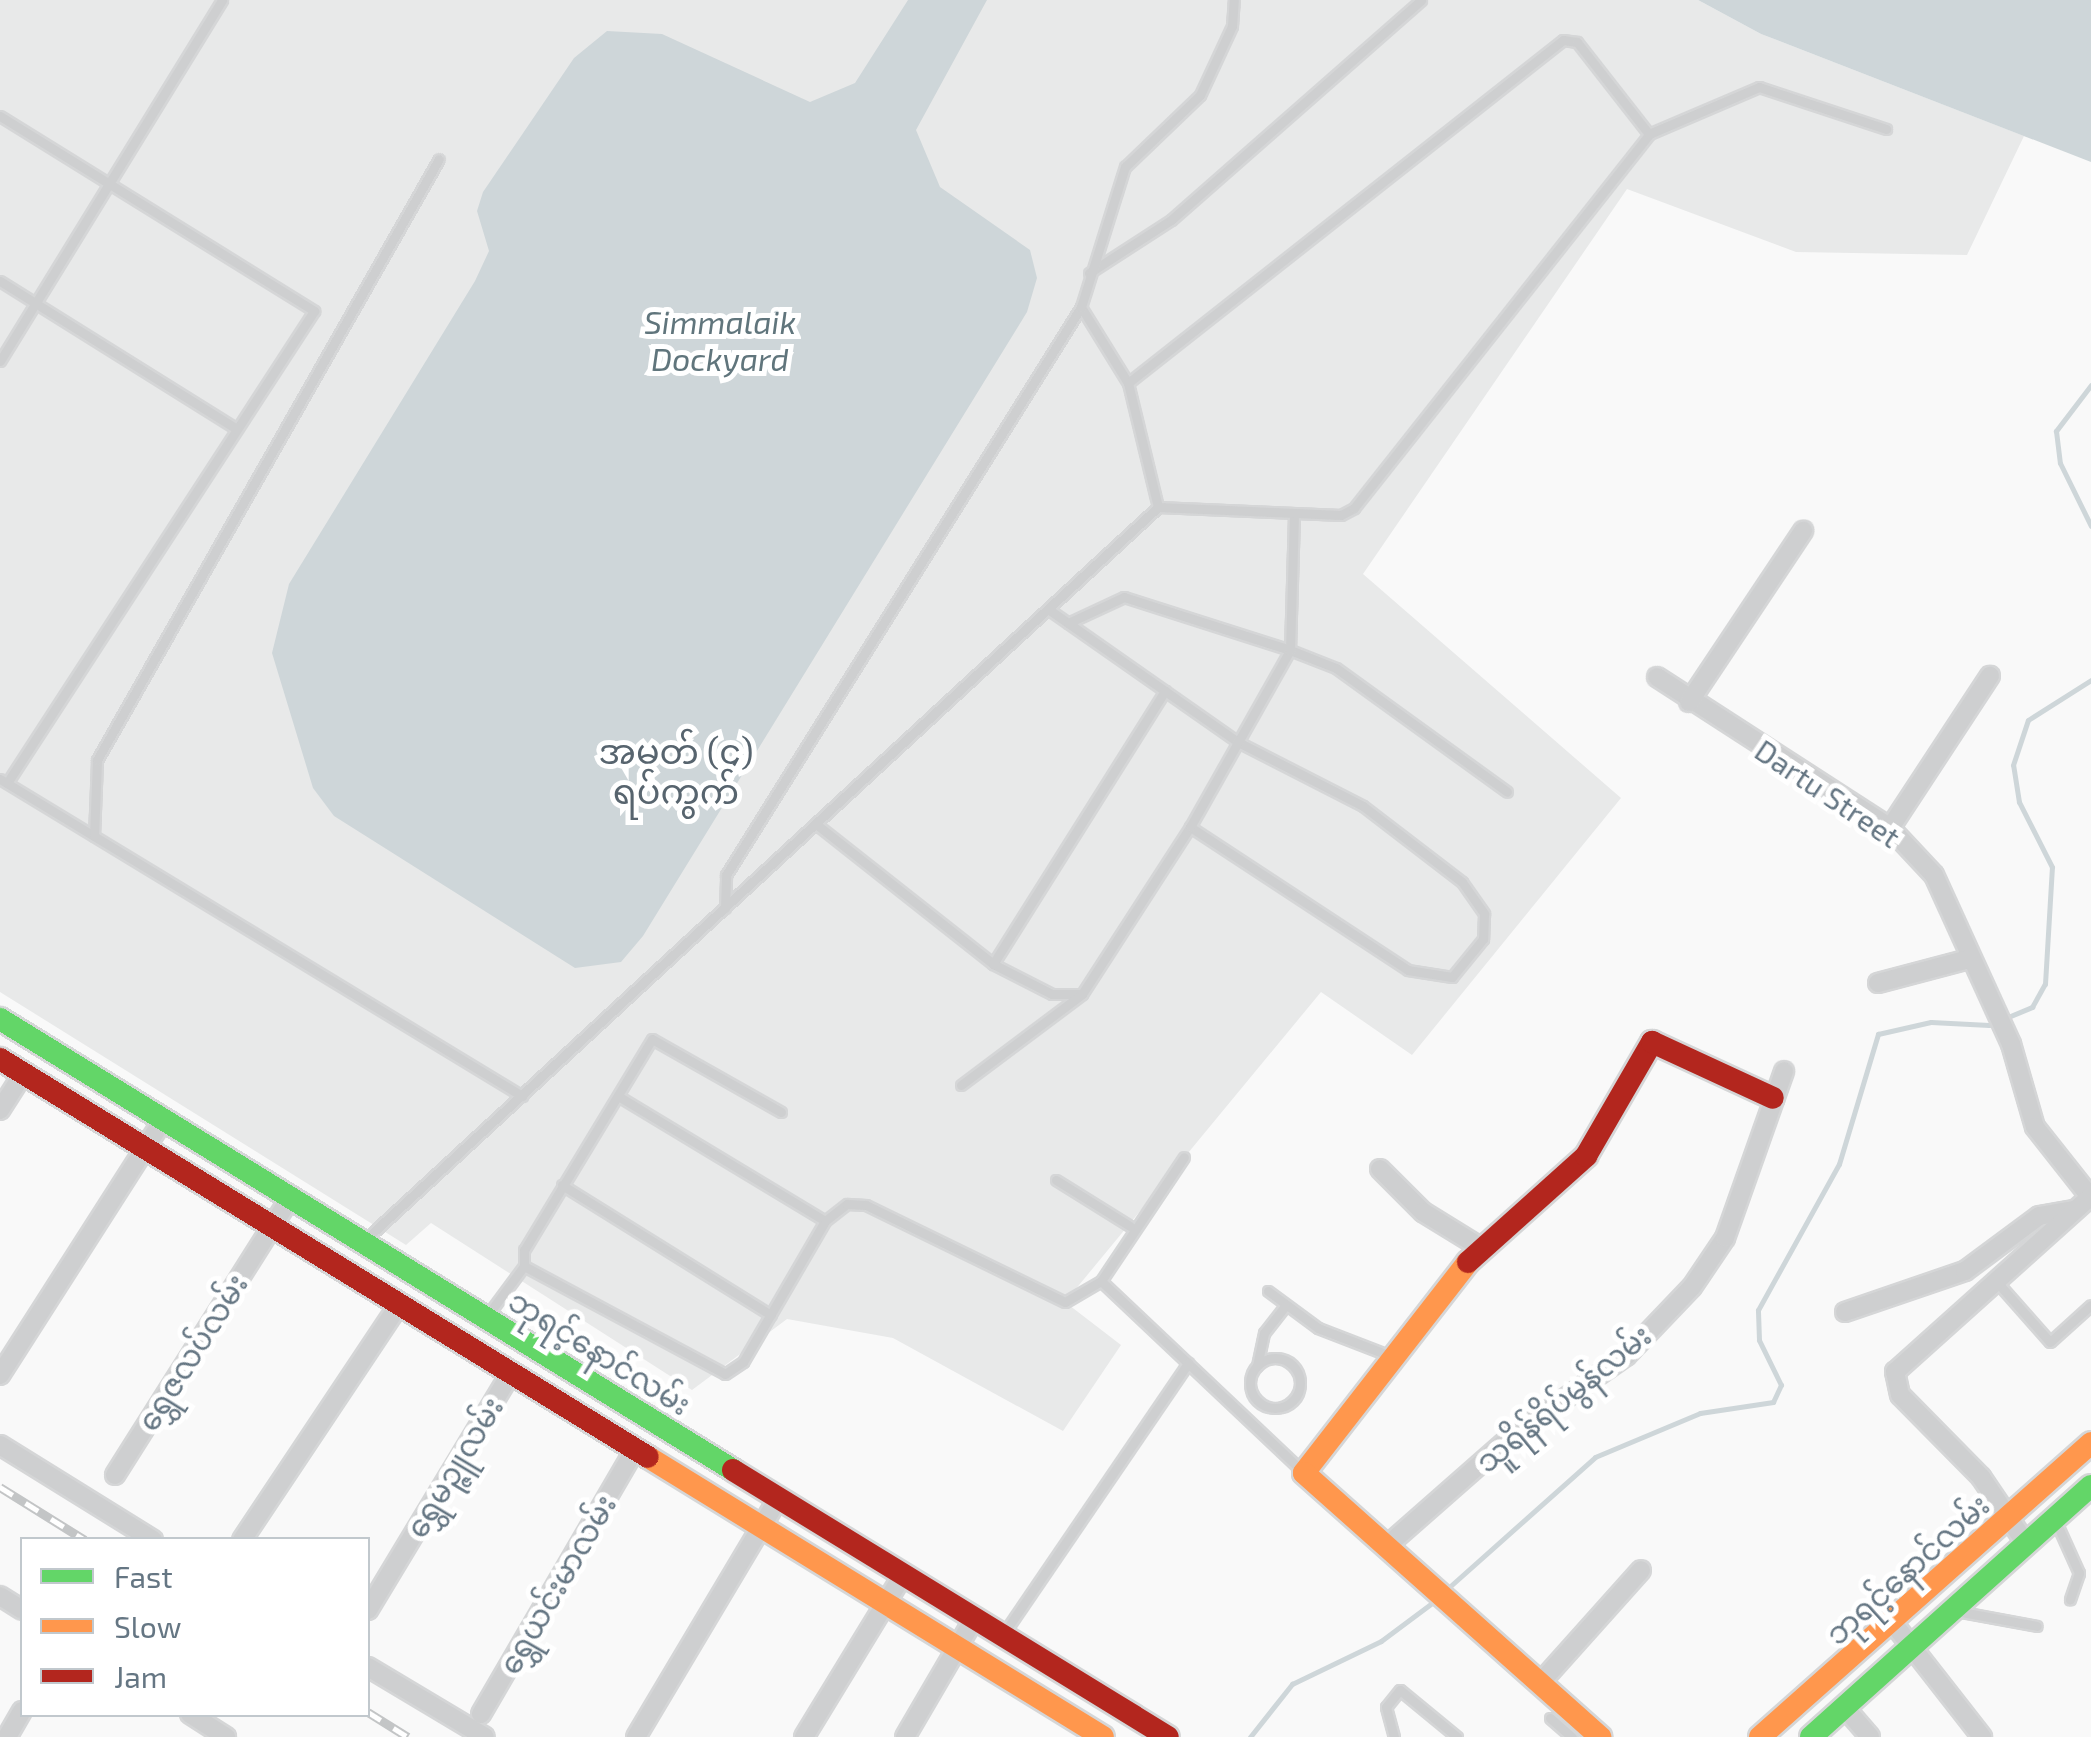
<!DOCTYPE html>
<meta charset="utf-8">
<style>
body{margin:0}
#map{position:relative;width:2091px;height:1737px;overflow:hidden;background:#f9f9f9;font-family:"Exo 2","Noto Sans Myanmar",sans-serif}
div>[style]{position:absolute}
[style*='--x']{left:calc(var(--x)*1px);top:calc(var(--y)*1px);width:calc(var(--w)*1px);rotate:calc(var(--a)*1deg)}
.built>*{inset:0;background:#e8e9e9}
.water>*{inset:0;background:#ced6d9}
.stream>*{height:5px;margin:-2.5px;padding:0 2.5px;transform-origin:2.5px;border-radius:2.5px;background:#ced6d9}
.roads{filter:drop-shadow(2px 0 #d5d6d7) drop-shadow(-2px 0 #d5d6d7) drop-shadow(0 2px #d5d6d7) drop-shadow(0 -2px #d5d6d7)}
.lane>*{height:9px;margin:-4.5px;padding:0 4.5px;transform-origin:4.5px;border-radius:4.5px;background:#cecfd0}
.lane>.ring{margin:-4.5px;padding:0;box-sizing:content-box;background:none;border:9px solid #cecfd0;border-radius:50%}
.street>*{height:18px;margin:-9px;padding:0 9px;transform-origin:9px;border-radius:9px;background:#cecfd0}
.fast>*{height:22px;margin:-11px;padding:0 11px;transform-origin:11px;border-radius:11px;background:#63d668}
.slow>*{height:22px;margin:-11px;padding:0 11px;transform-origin:11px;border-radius:11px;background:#ff974d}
.jam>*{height:22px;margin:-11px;padding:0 11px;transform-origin:11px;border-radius:11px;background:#b3261e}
.rail>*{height:9px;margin-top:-4.5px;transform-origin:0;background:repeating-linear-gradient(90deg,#fff 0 15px,#c3c5c6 0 30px);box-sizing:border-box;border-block:2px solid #c3c5c6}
span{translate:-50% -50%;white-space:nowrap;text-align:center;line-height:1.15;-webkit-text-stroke:10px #fff;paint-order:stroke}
.street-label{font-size:30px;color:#657683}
.water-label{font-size:32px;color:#60757c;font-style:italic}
.quarter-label{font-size:35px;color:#57646e}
.legend{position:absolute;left:20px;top:1537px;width:350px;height:180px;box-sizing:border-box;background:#fff;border:2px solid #c1c8cd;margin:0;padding:12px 18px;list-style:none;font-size:30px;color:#657683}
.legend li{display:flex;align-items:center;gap:20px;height:50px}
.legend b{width:50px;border:2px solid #c1c8cd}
</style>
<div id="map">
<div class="built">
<i style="clip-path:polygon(0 0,1698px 0,1761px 34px,2024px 136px,1967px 255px,1796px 252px,1627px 189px,1363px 574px,1621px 798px,1412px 1055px,1321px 992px,1065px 1302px,1121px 1345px,1063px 1431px,893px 1338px,787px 1319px,692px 1390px,431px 1223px,406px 1245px,0 992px)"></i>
</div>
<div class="water">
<i style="clip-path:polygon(908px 0,987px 0,916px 130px,940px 187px,1030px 250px,1037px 278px,1027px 312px,643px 936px,621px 962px,575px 968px,334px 816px,313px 788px,272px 653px,289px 584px,475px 281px,489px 251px,477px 211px,483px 192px,574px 58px,607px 31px,662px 34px,810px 102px,855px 83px)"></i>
<i style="clip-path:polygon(1698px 0,2091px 0,2091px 162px,1761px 34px)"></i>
</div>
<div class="stream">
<i style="--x:2091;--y:385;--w:58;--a:127.3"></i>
<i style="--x:2056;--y:431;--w:32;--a:83"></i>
<i style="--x:2060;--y:463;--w:70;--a:63.8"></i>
<i style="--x:1447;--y:1589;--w:198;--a:-41.7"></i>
<i style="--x:1595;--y:1457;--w:114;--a:-22.7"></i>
<i style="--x:1700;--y:1413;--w:74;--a:-8.6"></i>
<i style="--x:1773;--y:1402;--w:19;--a:-65"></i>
<i style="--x:1781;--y:1385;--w:50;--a:-116.1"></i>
<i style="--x:1759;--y:1340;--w:30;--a:-92"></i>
<i style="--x:1758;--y:1310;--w:167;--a:-61"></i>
<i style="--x:1839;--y:1164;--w:136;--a:-73.3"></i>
<i style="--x:1878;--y:1034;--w:54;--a:-12.8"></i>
<i style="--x:1931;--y:1022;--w:58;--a:3"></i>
<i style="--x:1989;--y:1025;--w:47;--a:-22.7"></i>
<i style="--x:2032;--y:1007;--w:26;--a:-61"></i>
<i style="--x:2045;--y:984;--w:117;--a:-86.6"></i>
<i style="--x:2052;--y:867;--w:73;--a:-116.9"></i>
<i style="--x:2019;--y:802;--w:37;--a:-99"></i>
<i style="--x:2013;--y:765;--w:47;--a:-71.6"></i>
<i style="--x:2028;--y:720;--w:75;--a:-32.4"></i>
<i style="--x:1250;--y:1737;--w:68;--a:-51.6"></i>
<i style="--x:1292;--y:1684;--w:99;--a:-25.8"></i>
<i style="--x:1381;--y:1641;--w:69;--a:-36.7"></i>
</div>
<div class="roads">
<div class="lane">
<i style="--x:0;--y:116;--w:370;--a:31.8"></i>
<i style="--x:314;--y:311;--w:563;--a:123.04"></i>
<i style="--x:1089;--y:273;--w:98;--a:-32.9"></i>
<i style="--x:1171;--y:220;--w:333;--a:-41.3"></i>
<i style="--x:0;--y:281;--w:279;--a:32"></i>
<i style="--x:1081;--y:307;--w:89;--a:58.3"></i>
<i style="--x:1128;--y:383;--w:128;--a:76.4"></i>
<i style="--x:0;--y:361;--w:424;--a:-58.4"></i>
<i style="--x:1128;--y:383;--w:554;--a:-38.26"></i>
<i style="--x:1563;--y:40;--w:14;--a:8"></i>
<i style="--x:1577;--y:42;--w:117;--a:52"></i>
<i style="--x:1048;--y:609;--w:232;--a:35"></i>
<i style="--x:1238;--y:742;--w:140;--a:27.1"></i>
<i style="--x:1363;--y:806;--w:125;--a:37.5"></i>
<i style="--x:1462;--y:882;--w:39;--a:55"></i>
<i style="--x:1484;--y:914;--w:25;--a:92"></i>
<i style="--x:1483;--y:939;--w:49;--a:129.2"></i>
<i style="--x:1452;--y:977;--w:45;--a:-171"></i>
<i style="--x:1408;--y:970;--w:261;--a:-146.7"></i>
<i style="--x:1068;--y:623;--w:62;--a:-24.9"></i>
<i style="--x:1124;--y:597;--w:174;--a:17.7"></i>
<i style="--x:1290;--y:650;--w:49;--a:21.4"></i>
<i style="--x:1336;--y:668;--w:211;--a:35.9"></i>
<i style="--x:0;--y:779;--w:611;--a:31.27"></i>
<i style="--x:816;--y:824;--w:226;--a:38.3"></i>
<i style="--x:993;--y:964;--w:66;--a:27"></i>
<i style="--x:1052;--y:994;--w:30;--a:0"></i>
<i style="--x:94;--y:836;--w:76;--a:-87.7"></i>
<i style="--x:97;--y:760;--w:691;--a:-60.36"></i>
<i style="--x:725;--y:908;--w:33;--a:-88"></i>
<i style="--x:726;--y:875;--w:670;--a:-57.99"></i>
<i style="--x:1081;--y:307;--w:147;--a:-72.6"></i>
<i style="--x:1125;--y:167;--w:104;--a:-43.8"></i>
<i style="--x:1200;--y:95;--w:76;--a:-65.1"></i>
<i style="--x:1232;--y:26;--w:26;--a:-86"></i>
<i style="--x:993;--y:964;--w:323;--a:-57.8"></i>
<i style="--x:961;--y:1085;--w:151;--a:-36.9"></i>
<i style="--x:1082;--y:994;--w:199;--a:-57.1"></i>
<i style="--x:1190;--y:827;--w:203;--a:-60.5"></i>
<i style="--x:1290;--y:650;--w:137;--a:-88.3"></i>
<i style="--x:618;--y:1096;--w:242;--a:31.1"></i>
<i style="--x:781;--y:1112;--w:148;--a:-150.5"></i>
<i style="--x:652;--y:1039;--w:247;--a:121.2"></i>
<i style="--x:524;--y:1250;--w:16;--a:90"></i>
<i style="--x:524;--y:1266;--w:228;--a:28.2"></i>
<i style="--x:725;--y:1374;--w:22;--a:-34"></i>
<i style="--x:743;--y:1362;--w:163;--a:-59.8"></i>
<i style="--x:825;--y:1221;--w:28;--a:-38"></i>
<i style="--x:847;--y:1204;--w:19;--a:3"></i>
<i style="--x:866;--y:1205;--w:221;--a:26"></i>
<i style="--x:1065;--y:1302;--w:42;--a:-30.3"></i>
<i style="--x:1101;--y:1281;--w:149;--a:-56.2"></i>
<i style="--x:1056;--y:1180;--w:87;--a:31.9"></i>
<i style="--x:562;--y:1185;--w:246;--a:31.9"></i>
<i style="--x:367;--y:1238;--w:1077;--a:-42.74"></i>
<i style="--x:1158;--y:507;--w:183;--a:2.5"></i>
<i style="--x:1341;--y:515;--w:15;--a:-28"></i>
<i style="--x:1354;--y:508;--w:476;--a:-51.7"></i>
<i style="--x:1649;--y:134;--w:120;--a:-23.1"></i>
<i style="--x:1759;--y:87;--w:134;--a:18.3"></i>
<i style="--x:1101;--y:1281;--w:277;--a:43.4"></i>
<i style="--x:1996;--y:1281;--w:81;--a:48.5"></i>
<i style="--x:2050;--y:1342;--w:55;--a:-42.1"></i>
<i style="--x:1268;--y:1291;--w:62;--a:36.5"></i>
<i style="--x:1318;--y:1328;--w:75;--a:21.1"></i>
<i style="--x:487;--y:1316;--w:62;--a:-53.5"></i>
<i class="ring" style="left:1250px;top:1358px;width:41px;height:41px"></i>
<i style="--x:1257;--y:1366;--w:34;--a:-78"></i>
<i style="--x:1264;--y:1333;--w:34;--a:-52"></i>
<i style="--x:2056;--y:1522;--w:56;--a:65.7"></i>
<i style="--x:2079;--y:1573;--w:28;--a:109"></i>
<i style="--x:1956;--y:1611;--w:82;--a:10.5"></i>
<i style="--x:1004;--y:1633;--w:327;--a:-55.7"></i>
<i style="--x:1550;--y:1718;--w:29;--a:41"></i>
<i style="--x:1394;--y:1737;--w:31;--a:-105"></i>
<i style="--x:1386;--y:1707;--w:22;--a:-51"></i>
<i style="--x:1400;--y:1690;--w:74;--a:39.5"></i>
</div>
<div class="street">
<i style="--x:1657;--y:677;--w:278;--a:32.9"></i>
<i style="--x:1890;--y:828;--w:64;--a:46.9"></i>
<i style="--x:1934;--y:875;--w:186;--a:65.5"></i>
<i style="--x:2011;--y:1044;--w:86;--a:73.9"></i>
<i style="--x:2035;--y:1127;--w:90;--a:51.7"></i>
<i style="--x:1689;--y:702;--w:206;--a:-56.3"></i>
<i style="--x:1890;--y:828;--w:182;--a:-56.7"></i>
<i style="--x:1878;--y:983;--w:94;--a:-14.8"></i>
<i style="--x:0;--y:1110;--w:43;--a:-57.4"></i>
<i style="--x:1380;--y:1169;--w:61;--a:45"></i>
<i style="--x:1423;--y:1212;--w:67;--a:31.6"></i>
<i style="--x:1845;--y:1312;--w:127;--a:-18.9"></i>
<i style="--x:1965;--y:1271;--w:92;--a:-36.6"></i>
<i style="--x:2039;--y:1216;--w:36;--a:-10"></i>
<i style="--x:0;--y:1375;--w:303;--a:-57.4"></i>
<i style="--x:0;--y:1445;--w:180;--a:31.8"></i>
<i style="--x:115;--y:1475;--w:325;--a:-57.7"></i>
<i style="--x:242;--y:1540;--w:281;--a:-56.3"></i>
<i style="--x:1389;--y:1544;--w:165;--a:-41.3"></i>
<i style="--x:1513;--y:1435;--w:138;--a:-35"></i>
<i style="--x:1626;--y:1356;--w:95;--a:-46.3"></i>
<i style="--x:1692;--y:1287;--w:59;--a:-56"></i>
<i style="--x:1725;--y:1238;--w:177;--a:-70.5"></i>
<i style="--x:2027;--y:1545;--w:82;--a:-124.1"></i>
<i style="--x:1981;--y:1477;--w:115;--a:-134.6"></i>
<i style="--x:1900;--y:1395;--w:24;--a:-102"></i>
<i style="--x:1895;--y:1372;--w:263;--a:-41.9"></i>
<i style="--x:0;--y:1596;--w:26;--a:32"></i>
<i style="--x:368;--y:1610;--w:273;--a:-58.9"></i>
<i style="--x:1893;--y:1623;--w:145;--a:52"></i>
<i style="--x:368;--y:1667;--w:136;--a:30.9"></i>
<i style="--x:1541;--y:1682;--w:150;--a:-48.2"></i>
<i style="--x:1845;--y:1708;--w:38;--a:49"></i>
<i style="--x:190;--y:1714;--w:43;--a:32.6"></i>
<i style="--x:481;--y:1714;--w:302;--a:-59.8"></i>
<i style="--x:7;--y:1737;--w:30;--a:-60"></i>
<i style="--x:636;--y:1737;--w:277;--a:-59.2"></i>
<i style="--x:804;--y:1737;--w:190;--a:-58.6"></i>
<i style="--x:905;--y:1737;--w:139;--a:-59.7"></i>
</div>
<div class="fast">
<i style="--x:0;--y:1019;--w:861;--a:31.6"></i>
<i style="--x:1811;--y:1737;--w:376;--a:-41.9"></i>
</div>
<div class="slow">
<i style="--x:1468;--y:1262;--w:267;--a:127.9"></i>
<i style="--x:1304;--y:1473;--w:397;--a:41.7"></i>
<i style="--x:648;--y:1457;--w:534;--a:31.61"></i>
<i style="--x:1760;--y:1737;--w:443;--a:-41.6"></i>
</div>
<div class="jam">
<i style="--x:0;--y:1059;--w:760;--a:31.56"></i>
<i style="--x:1468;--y:1262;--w:159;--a:-41.9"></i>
<i style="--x:1586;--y:1156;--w:132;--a:-59.9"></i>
<i style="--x:1652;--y:1042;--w:133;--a:24.8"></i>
<i style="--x:733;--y:1470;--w:510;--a:31.54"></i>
</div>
</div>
<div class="rail">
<i style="--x:0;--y:1487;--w:100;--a:31.9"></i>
<i style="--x:368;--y:1712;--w:47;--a:32"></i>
</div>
<div class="street-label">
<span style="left:1828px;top:793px;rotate:34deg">Dartu Street</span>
<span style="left:192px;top:1352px;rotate:-58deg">ရွှေဇလပ်လမ်း</span>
<span style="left:600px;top:1352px;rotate:32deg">ဘုရင့်နောင်လမ်း</span>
<span style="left:1563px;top:1398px;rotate:-39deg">သူရိန်ရိပ်မွန်လမ်း</span>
<span style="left:454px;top:1467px;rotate:-59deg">ရွှေမဉ္ဇူလမ်း</span>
<span style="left:1907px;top:1569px;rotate:-42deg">ဘုရင့်နောင်လမ်း</span>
<span style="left:557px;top:1584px;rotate:-60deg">ရွှေယင်းမာလမ်း</span>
</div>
<div class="water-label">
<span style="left:720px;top:340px">Simmalaik<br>Dockyard</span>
</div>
<div class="quarter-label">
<span style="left:676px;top:770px">အမှတ် (၄)<br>ရပ်ကွက်</span>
</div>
<ul class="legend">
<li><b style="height:12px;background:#63d668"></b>Fast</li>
<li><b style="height:12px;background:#ff974d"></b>Slow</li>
<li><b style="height:12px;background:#b3261e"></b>Jam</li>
</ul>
</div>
